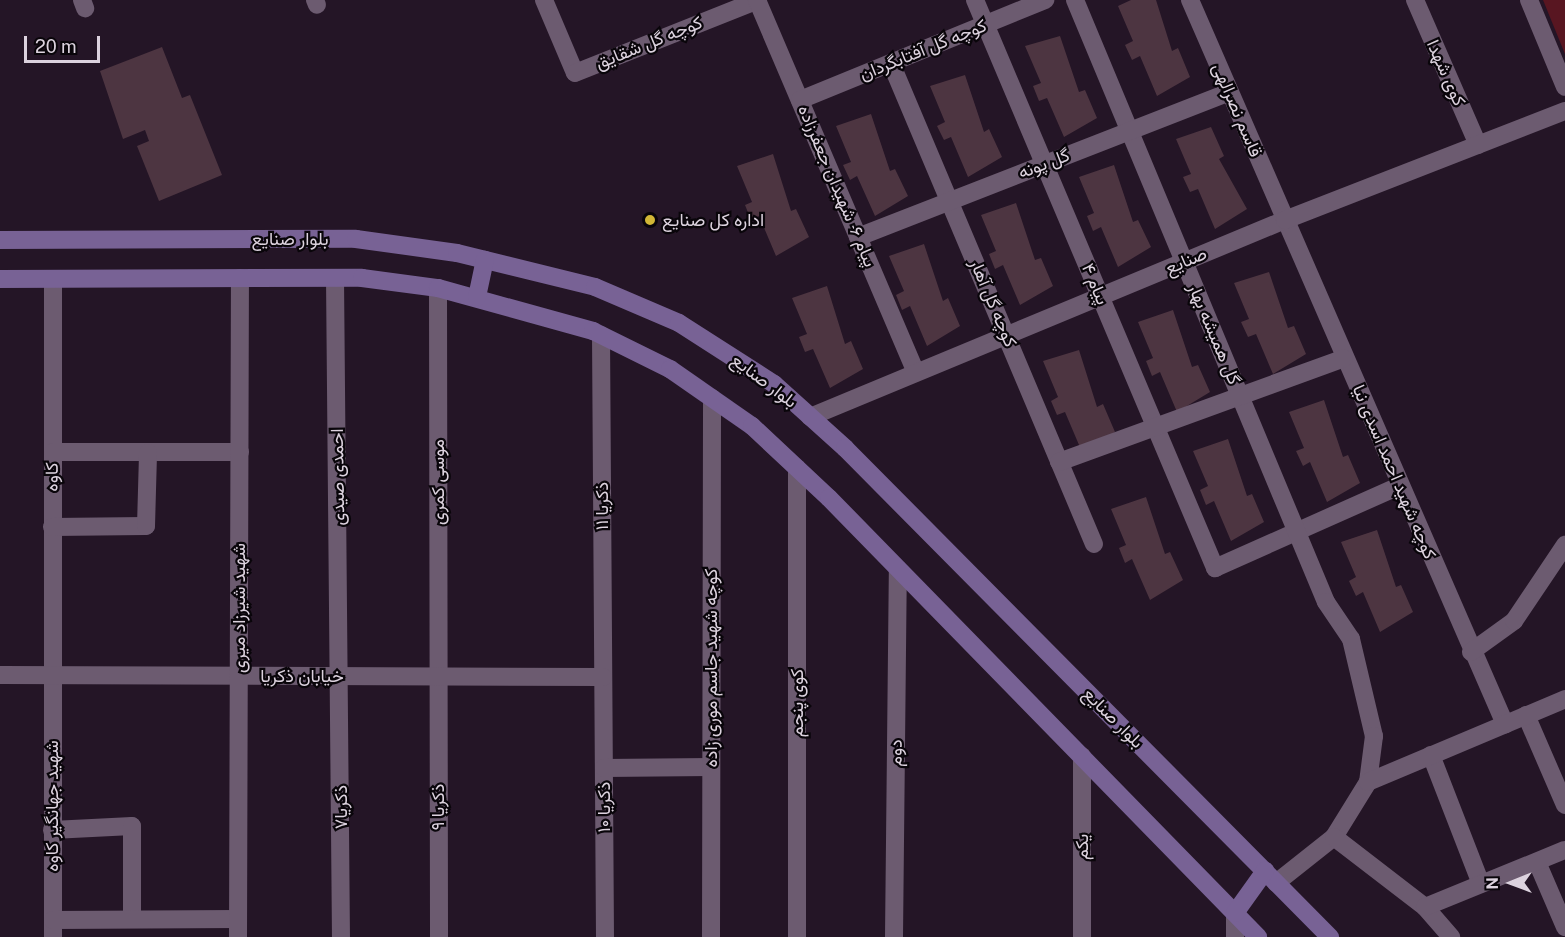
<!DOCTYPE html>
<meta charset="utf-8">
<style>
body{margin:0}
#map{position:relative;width:1565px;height:937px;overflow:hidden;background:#241526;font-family:"Public Sans",Vazirmatn,sans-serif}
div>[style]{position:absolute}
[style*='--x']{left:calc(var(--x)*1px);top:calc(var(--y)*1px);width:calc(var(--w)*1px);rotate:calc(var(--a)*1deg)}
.green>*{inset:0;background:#581621}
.building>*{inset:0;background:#4d3541}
.street>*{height:18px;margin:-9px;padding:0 9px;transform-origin:9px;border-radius:9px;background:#6c5b70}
.secondary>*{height:18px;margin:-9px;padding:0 9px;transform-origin:9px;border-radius:9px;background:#786295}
.dots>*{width:16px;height:16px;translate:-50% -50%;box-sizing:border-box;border:3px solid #09050a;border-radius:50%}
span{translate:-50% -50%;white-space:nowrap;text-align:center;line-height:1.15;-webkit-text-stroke:4.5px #09050a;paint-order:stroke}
.street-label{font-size:18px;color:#dcd2de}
.poi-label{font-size:18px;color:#dcd2de}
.left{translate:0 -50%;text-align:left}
.north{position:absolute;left:1481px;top:853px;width:60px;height:60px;-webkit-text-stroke:4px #09050a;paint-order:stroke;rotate:269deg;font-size:16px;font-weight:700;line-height:24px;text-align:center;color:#dcd2de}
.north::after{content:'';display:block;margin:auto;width:21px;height:27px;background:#dcd2de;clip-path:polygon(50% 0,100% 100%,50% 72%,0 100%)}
.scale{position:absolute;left:24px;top:36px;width:76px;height:27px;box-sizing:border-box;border:3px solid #dcd2de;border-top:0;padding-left:8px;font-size:18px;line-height:21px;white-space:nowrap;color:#dcd2de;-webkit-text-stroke:4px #09050a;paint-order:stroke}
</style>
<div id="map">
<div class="green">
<i style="clip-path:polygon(1543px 0,1565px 0,1565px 54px)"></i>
</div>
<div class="building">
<i style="clip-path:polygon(1131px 0,1156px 0,1172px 51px,1178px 48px,1190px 77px,1157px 96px,1140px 56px,1132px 60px,1125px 45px,1133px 41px,1118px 6px)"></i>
<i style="clip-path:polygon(1060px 36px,1079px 92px,1085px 90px,1097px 118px,1064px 137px,1047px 98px,1039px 101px,1033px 86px,1041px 83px,1025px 46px)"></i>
<i style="clip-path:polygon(162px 47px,182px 98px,190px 95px,222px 175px,159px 201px,137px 146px,149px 141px,145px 130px,123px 139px,100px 71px)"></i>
<i style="clip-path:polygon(965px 75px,984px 132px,989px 129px,1002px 157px,968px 177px,951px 137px,944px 140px,937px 126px,945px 122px,930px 86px)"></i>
<i style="clip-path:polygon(871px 114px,890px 171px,895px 169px,908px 196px,875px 216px,857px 176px,850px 180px,843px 165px,851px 162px,836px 126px)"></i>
<i style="clip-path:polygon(1211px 127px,1224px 156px,1219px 159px,1247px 209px,1215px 229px,1198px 189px,1190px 192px,1183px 177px,1191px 174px,1176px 139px)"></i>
<i style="clip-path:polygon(773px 154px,791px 211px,796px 209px,809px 237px,776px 256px,759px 216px,751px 220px,745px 205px,752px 202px,737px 166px)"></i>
<i style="clip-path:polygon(1114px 165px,1133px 222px,1138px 220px,1151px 247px,1118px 267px,1101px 227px,1093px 231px,1087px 216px,1094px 213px,1079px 177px)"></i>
<i style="clip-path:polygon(1016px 203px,1035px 260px,1041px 258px,1053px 286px,1020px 305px,1003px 265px,995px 269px,989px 254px,996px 251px,981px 215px)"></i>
<i style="clip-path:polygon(924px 244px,943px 301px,948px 298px,960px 326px,927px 346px,910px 306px,902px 310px,896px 295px,904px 291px,889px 256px)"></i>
<i style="clip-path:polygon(1269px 272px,1288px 328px,1294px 326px,1306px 354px,1273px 374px,1256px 334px,1248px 337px,1241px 322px,1249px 319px,1234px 283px)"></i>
<i style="clip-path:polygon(827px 286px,845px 344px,851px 341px,863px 369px,830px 388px,813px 349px,805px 352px,799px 337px,807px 334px,792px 298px)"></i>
<i style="clip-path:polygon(1173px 310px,1192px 367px,1198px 365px,1210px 392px,1177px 412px,1160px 372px,1152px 376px,1146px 361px,1153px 358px,1138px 322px)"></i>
<i style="clip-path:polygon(1079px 350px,1097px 407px,1103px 404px,1115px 432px,1082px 452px,1065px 412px,1057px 415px,1051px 401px,1058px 397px,1043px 361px)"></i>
<i style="clip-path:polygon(1324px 400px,1343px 457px,1348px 455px,1360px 483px,1327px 502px,1310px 462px,1303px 466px,1296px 451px,1304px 448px,1289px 412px)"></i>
<i style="clip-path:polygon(1228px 439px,1247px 496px,1252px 494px,1264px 522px,1231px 541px,1214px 501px,1206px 505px,1200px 490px,1208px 486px,1193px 451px)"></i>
<i style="clip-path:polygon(1146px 497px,1165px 554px,1170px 552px,1183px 580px,1150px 600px,1132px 559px,1125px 563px,1119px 548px,1126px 545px,1111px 509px)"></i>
<i style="clip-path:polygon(1377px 530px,1396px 587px,1401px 585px,1413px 612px,1380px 632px,1363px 592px,1356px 596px,1349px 581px,1356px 577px,1341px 542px)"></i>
</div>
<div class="street">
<i style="--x:82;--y:0;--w:9;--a:69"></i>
<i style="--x:315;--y:0;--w:5;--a:68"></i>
<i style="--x:544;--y:0;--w:79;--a:67"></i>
<i style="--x:575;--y:73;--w:197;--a:-21.7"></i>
<i style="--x:757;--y:0;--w:405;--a:66.9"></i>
<i style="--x:975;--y:0;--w:617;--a:67.09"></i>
<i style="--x:1215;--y:568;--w:201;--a:-24"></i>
<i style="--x:1075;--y:0;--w:652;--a:67.37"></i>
<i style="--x:1326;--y:602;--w:45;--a:56"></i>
<i style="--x:1351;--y:639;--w:100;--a:76.7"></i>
<i style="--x:1374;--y:736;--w:46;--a:97.4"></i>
<i style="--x:1368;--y:782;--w:65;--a:121.7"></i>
<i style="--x:1334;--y:837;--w:74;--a:141.6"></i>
<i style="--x:1190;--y:0;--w:790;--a:66.49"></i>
<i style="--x:1415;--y:0;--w:158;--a:66.5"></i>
<i style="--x:1529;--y:0;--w:94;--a:67.5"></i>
<i style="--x:891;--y:63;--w:522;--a:67.12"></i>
<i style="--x:800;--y:100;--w:265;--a:-22.2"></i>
<i style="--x:858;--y:237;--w:398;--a:-21.3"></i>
<i style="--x:335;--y:278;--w:659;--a:89.48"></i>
<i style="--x:53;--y:279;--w:658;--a:90"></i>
<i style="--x:438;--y:288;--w:649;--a:89.91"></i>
<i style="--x:601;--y:335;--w:602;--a:89.62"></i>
<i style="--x:810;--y:417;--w:514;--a:-22.53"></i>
<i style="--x:1285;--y:220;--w:300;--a:-21.3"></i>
<i style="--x:53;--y:452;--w:187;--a:0"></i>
<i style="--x:1059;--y:462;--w:303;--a:-20"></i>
<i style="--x:52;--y:527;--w:94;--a:-0.6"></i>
<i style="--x:146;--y:526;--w:73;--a:-88.4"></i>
<i style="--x:1471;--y:652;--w:53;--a:-35.8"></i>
<i style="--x:1514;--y:621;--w:92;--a:-56.1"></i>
<i style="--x:0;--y:675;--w:603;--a:0.19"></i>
<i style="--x:1526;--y:715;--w:98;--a:66.6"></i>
<i style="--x:1431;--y:755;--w:138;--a:68.8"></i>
<i style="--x:1082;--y:756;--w:181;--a:90"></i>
<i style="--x:604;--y:768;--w:107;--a:-0.5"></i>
<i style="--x:1368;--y:782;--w:214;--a:-22.8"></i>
<i style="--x:52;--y:830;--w:80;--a:-2.9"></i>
<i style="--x:132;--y:826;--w:93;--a:90"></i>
<i style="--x:1334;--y:837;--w:115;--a:37.6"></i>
<i style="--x:1425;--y:907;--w:40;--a:49"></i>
<i style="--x:1537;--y:862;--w:71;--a:66.7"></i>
<i style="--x:1425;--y:907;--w:151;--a:-22.2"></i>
<i style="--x:53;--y:920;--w:185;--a:-0.3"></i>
<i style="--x:238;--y:937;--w:659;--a:-89.83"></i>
<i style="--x:711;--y:937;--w:539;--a:-89.89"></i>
<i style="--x:797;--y:937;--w:469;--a:-90"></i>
<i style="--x:894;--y:937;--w:368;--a:-89.4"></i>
<i style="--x:1235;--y:937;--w:24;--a:-90"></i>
</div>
<div class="secondary">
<i style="--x:0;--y:240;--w:356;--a:-0.2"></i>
<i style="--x:356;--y:239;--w:102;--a:7.9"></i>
<i style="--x:457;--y:253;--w:142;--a:13.8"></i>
<i style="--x:595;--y:287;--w:91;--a:23.2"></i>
<i style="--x:679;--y:323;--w:113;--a:32.7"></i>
<i style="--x:774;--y:384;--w:96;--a:42"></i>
<i style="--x:845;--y:448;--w:689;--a:45.24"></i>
<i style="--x:0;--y:279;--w:362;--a:-0.2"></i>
<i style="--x:362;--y:278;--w:77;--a:7.5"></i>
<i style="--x:438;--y:288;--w:161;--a:15.5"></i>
<i style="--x:593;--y:331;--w:86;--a:26.3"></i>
<i style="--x:670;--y:369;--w:100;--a:34.8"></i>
<i style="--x:752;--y:426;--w:105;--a:43.1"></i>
<i style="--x:829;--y:498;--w:614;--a:45.66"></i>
<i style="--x:477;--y:297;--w:38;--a:-78"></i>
<i style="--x:1235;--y:913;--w:52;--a:-54.5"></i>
</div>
<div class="dots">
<i style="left:650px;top:220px;background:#d2b736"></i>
</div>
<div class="street-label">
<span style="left:649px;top:43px;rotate:-22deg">کوچه گل شقایق</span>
<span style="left:923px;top:50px;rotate:-22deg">کوچه گل آفتابگردان</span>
<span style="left:1446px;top:73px;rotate:66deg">کوی شهدا</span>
<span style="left:1237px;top:110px;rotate:67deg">قاسم نصرالهی</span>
<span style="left:1044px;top:164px;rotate:-21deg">گل پونه</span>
<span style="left:837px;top:186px;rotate:67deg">پیام ۶- شهیدان جعفرزاده</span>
<span style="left:290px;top:239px">بلوار صنایع</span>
<span style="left:1186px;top:261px;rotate:-23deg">صنایع</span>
<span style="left:1095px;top:284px;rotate:67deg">پیام ۴</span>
<span style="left:993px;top:303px;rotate:67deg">کوچه گل آهار</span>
<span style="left:1214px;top:334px;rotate:67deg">گل همیشه بهار</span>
<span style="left:764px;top:381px;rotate:37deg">بلوار صنایع</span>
<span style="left:1394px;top:472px;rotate:67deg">کوچه شهید احمد اسدی نیا</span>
<span style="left:52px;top:477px;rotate:-89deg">کاوه</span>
<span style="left:338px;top:477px;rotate:-91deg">احمدی صیدی</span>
<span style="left:438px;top:482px;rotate:-90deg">موسی کمری</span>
<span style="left:602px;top:506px;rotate:-90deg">ذکریا ۱۱</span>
<span style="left:239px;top:608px;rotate:-90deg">شهید شیرزاد میری</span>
<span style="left:711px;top:668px;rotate:-90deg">کوچه شهید جاسم موری زاده</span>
<span style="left:302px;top:676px">خیابان ذکریا</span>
<span style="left:797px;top:703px;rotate:-90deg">کوی پنجم</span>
<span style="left:1113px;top:718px;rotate:45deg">بلوار صنایع</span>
<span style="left:896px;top:753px;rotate:-89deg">دوم</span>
<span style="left:52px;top:806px;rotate:-90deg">شهید جهانگیر کاوه</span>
<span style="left:341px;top:807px;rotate:-90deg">ذکریا۷</span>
<span style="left:438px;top:807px;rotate:-90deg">ذکریا ۹</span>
<span style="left:604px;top:807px;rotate:-90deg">ذکریا ۱۰</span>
<span style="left:1082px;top:847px;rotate:-90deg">یکم</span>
</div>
<div class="poi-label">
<span class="left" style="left:662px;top:220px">اداره کل صنایع</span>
</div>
<div class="north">N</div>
<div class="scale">20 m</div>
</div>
